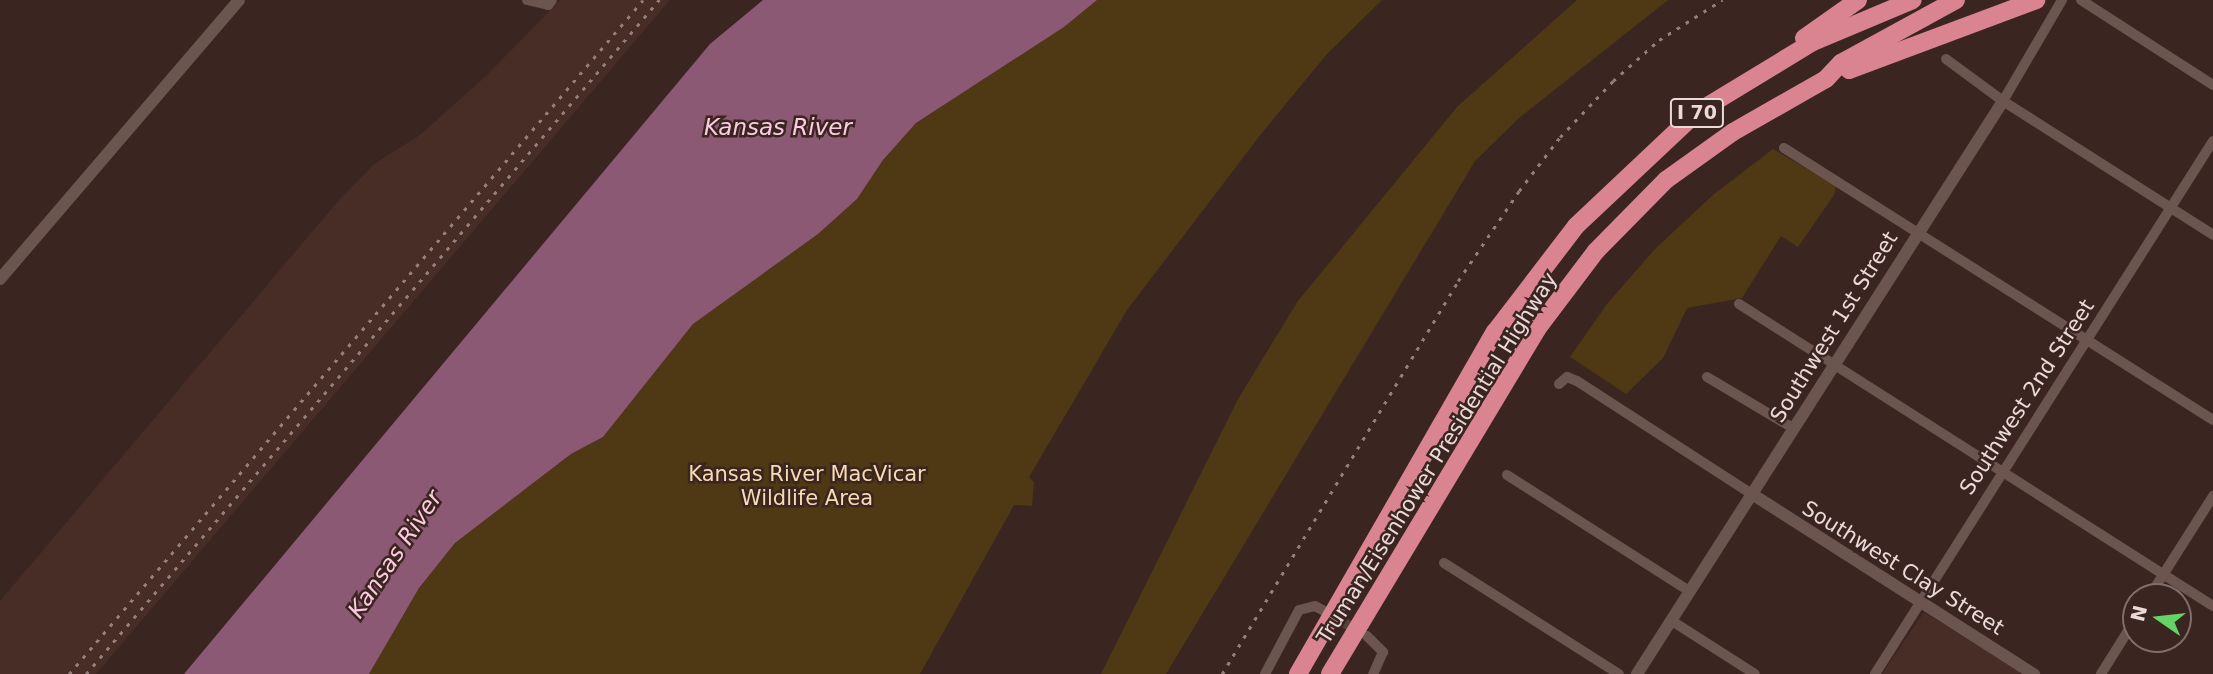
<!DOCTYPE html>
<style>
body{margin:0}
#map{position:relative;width:2213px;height:674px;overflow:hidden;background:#3b2521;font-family:"DejaVu Sans",sans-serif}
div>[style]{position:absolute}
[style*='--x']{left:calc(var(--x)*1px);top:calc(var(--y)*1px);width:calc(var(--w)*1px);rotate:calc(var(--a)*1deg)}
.built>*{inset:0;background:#482c26}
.green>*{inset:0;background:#4f3914}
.water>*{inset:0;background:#8c5974}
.minor-tunnel>*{height:10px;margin-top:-5px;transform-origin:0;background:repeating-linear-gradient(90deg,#55403c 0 10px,transparent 0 15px)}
.minor>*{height:10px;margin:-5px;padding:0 5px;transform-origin:5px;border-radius:5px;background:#6c544f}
.tertiary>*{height:12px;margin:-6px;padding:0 6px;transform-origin:6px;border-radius:6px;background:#6c544f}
.secondary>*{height:12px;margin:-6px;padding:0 6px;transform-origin:6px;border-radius:6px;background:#6c544f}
.motorway>*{height:18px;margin:-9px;padding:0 9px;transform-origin:9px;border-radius:9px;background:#da8492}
.rail>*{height:2.5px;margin-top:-1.25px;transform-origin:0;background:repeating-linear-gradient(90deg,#92807c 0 3.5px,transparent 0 10.5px)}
span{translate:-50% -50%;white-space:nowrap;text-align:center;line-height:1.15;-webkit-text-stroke:5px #3b2521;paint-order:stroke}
.shield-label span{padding:2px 5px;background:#3b2521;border:2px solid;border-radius:5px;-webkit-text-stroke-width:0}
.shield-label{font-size:19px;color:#eadbd8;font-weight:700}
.street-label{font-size:21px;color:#eadbd8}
.park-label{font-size:21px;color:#f8dbb1}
.water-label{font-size:23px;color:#fdcce4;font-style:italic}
.north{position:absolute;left:2122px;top:583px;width:70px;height:70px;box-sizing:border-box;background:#3b2521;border:2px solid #816e6a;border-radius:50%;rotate:284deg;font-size:19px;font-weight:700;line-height:28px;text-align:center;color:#eadbd8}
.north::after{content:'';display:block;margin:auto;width:24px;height:32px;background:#64d468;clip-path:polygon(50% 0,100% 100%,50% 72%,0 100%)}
</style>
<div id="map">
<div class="built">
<i style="clip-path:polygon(560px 0,670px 0,96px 674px,0 674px,0 601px,339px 200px,374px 164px,420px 135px,487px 75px)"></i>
<i style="clip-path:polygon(1924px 612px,2020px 672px,2019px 674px,1882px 674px)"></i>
</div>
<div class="green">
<i style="clip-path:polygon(1097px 0,1382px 0,1327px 54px,1261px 134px,1127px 310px,1029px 477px,1034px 482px,1032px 506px,1014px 505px,920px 674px,369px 674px,419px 588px,455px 543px,571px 454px,603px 437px,693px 324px,818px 234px,857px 199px,883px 160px,916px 123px,1064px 27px)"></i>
<i style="clip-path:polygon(1577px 0,1668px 0,1519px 118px,1475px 161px,1166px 674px,1101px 674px,1238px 399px,1298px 301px,1457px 107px)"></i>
<i style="clip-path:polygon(1773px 149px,1836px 186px,1834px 195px,1798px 247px,1781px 236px,1742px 298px,1687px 308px,1663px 358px,1626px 394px,1570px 357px,1607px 304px,1656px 248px,1713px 195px)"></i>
</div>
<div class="water">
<i style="clip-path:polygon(763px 0,1097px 0,1064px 27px,916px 123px,883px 160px,857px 199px,818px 234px,693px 324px,603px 437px,571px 454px,455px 543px,419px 588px,369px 674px,184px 674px,710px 44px)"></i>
</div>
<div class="minor-tunnel">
<i style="--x:1328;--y:613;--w:35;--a:31"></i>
</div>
<div class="minor">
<i style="--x:527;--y:0;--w:22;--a:13"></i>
<i style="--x:548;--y:5;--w:6;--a:-51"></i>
<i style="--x:2081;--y:0;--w:157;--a:32.8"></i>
<i style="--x:1946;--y:59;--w:71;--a:36.4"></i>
<i style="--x:2003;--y:101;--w:249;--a:32.5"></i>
<i style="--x:2003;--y:101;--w:117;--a:-59.7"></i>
<i style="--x:1784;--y:148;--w:508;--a:32.38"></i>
<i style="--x:1739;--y:304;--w:562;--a:32.5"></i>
<i style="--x:1707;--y:377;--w:100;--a:30.7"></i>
<i style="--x:1559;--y:384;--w:11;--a:-41"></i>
<i style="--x:1567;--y:377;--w:11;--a:22"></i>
<i style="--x:1577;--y:381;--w:208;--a:32.9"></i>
<i style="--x:1507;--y:475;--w:216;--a:32.5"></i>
<i style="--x:1444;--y:563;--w:207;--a:32.4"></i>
<i style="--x:2149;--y:597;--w:120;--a:-57.6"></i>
<i style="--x:1672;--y:621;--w:98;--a:32.6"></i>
<i style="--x:1367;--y:636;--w:23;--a:45"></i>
<i style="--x:1383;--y:652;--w:24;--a:114"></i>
<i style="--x:1265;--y:674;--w:72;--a:-62"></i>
<i style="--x:1299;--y:610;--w:16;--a:-14"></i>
<i style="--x:1315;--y:606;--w:15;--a:28"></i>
<i style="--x:1875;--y:674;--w:631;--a:-57.62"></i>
<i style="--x:2101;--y:674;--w:66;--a:-58"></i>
</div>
<div class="tertiary">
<i style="--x:1752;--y:494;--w:335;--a:32.6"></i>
<i style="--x:1637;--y:674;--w:680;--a:-57.43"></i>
</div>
<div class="secondary">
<i style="--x:0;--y:279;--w:367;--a:-49.4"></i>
</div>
<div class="motorway">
<i style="--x:1804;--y:38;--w:66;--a:-35.1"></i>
<i style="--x:1849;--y:70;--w:200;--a:-20.5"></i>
<i style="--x:1298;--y:674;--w:395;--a:-60.1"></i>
<i style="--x:1495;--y:332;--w:133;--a:-52.6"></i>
<i style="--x:1576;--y:226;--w:165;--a:-43.3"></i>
<i style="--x:1696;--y:113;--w:137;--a:-31.3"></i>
<i style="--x:1813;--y:42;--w:108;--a:-22.8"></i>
<i style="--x:1330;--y:674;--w:402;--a:-59"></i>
<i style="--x:1537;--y:329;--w:98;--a:-52.9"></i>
<i style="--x:1596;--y:251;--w:100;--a:-45.4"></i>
<i style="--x:1666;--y:180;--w:82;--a:-35.6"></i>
<i style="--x:1733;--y:132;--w:107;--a:-29.7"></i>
<i style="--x:1826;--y:79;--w:22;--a:-47"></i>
<i style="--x:1841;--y:63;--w:131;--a:-28.7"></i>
</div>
<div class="rail">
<i style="--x:69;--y:674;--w:885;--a:-49.58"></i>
<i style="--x:86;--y:674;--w:885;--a:-49.63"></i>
<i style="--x:1222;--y:674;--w:458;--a:-59"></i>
<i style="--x:1458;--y:281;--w:109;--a:-55.9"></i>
<i style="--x:1519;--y:191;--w:68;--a:-52.8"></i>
<i style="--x:1560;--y:137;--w:77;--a:-46.6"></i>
<i style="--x:1613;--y:81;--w:62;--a:-41.7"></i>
<i style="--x:1659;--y:40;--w:75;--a:-32.4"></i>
</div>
<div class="shield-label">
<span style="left:1697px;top:113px">I 70</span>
</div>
<div class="street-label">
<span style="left:1834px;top:327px;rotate:-58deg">Southwest 1st Street</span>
<span style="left:2027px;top:397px;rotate:-57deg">Southwest 2nd Street</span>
<span style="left:1437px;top:458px;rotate:-58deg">Truman/Eisenhower Presidential Highway</span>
<span style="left:1903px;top:568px;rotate:32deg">Southwest Clay Street</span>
</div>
<div class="park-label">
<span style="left:807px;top:486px">Kansas River MacVicar<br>Wildlife Area</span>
</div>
<div class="water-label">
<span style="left:778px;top:127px">Kansas River</span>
<span style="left:395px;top:554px;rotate:-56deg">Kansas River</span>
</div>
<div class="north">N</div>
</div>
